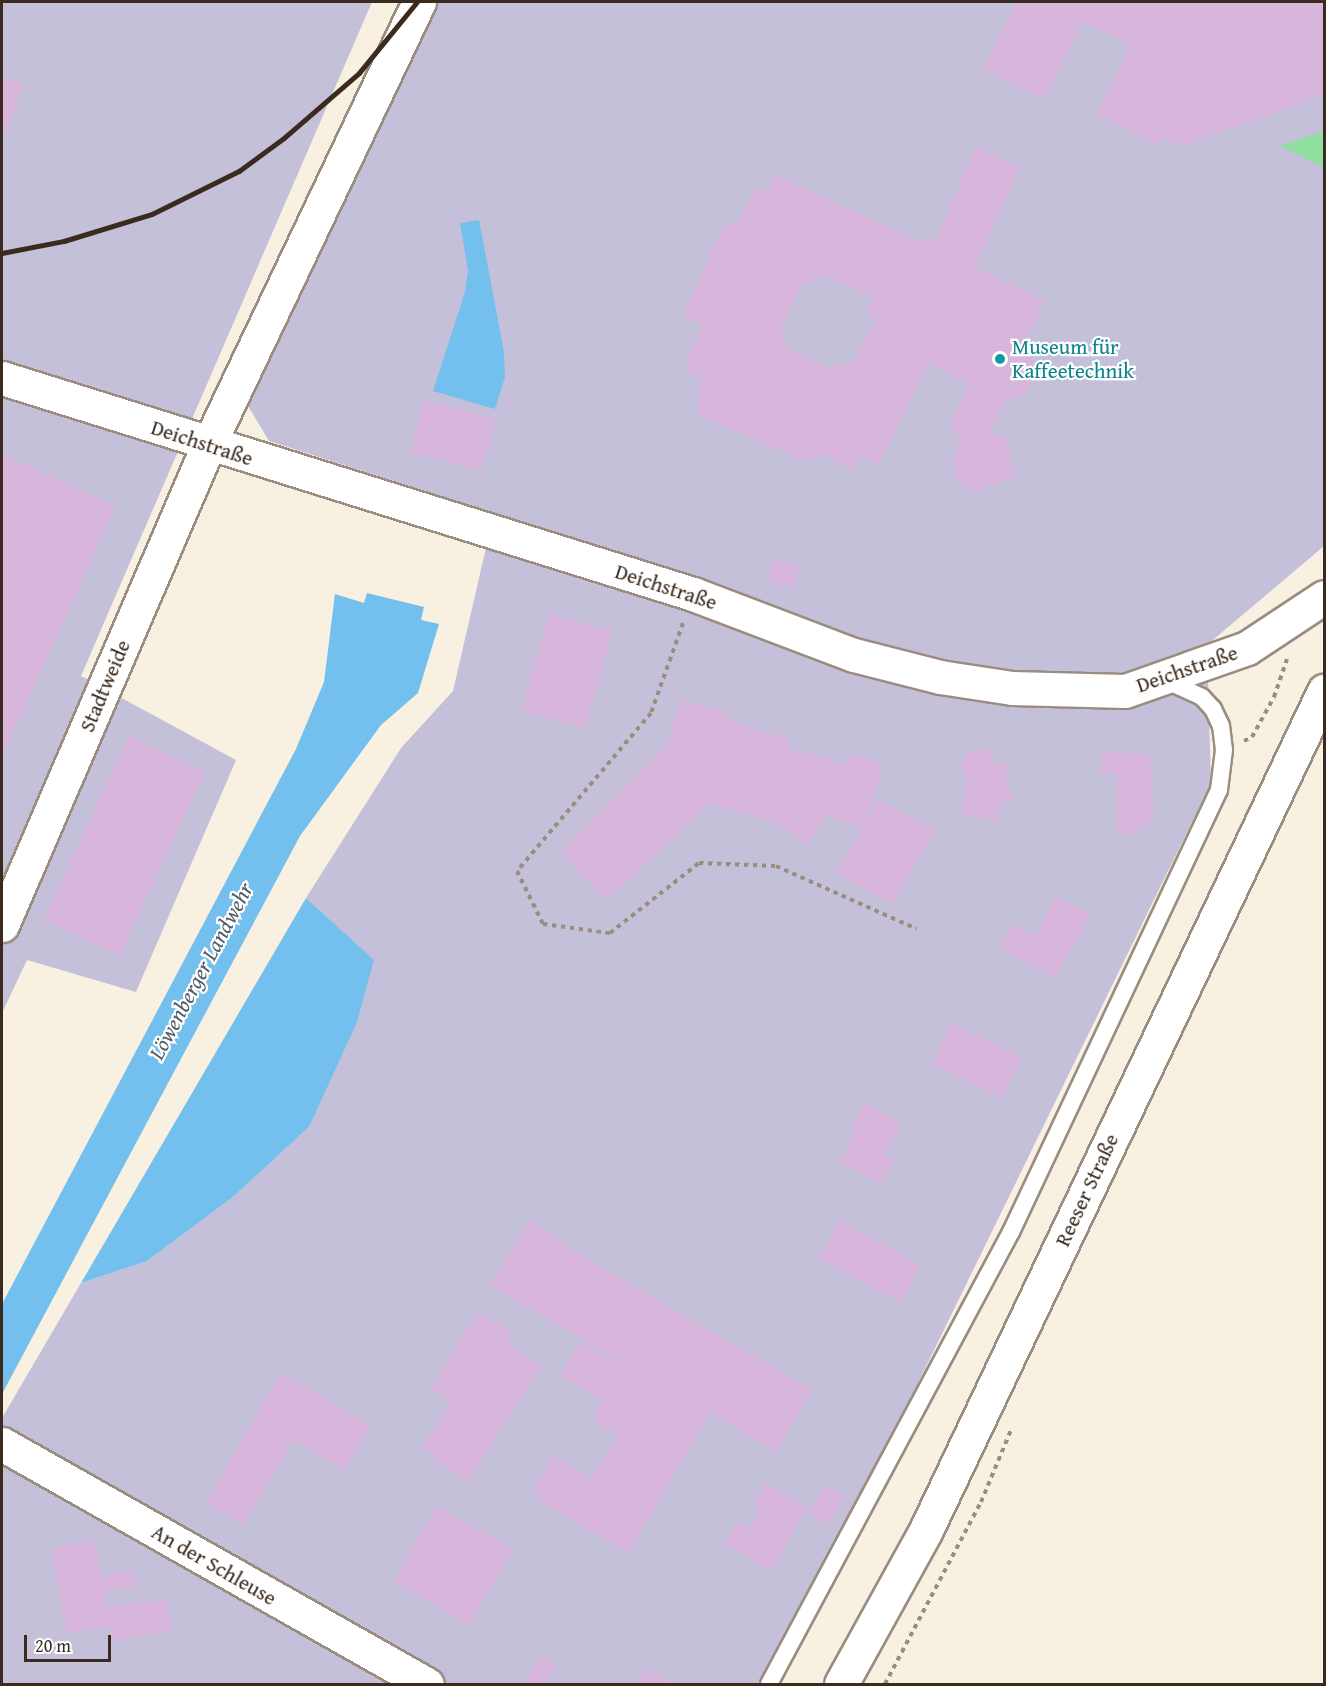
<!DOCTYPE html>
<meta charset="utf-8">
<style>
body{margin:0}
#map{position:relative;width:1326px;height:1686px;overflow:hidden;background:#f8f0e0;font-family:"Gentium Book Plus",serif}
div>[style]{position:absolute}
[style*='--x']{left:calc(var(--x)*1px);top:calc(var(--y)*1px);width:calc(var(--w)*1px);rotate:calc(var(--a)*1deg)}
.industrial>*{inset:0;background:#c5c0da}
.green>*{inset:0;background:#90df9e}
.water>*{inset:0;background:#73bfed}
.building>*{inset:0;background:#d8b6dc;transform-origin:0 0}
.path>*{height:4px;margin-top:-2px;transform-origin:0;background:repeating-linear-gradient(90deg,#9a8d7f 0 4.5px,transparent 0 9px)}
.roads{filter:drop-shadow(2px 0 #9a8d7f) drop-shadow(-2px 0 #9a8d7f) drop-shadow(0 2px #9a8d7f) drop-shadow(0 -2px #9a8d7f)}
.lane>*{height:16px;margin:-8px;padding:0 8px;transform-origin:8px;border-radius:8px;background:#fff}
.street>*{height:33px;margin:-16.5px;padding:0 16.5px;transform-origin:16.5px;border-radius:16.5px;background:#fff}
.secondary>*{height:33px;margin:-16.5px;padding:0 16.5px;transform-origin:16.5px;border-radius:16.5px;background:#fff}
.rail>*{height:4.5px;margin:-2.25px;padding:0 2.25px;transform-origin:2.25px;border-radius:2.25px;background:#3b2a1e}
.dots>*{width:16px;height:16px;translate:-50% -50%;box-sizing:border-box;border:3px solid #fff;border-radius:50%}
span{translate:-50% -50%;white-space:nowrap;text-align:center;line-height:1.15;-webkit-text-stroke:4.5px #fff;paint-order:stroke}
.culture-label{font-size:21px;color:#0d838f}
.left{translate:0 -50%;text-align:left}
.street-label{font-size:21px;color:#3b2a1e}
.water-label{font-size:22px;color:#4f5e66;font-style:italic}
.frame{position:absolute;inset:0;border:3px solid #3b2a1e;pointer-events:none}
.scale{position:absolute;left:24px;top:1635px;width:87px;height:27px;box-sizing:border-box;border:3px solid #3b2a1e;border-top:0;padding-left:8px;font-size:18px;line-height:21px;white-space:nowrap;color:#3b2a1e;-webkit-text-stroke:4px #fff;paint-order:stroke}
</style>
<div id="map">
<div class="industrial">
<i style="clip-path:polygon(2px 2px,372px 2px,81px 676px,236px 760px,136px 992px,27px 960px,2px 1013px)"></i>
<i style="clip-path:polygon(405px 2px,1324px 2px,1324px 546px,1207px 645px,1211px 783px,771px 1684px,2px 1684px,2px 1418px,81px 1283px,147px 1261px,233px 1197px,309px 1127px,373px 960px,306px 898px,401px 748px,453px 691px,494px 513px,269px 441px,244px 399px)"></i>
</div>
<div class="green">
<i style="clip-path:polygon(1324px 131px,1324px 167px,1280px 146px)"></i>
</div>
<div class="water">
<i style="clip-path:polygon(479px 220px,504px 352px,505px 377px,495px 409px,433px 391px,465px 292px,468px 270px,460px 223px)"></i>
<i style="clip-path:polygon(367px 593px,424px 607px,421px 620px,439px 624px,418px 693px,381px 725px,300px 836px,2px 1394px,2px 1304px,296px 749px,324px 682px,335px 594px,364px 603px)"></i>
<i style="clip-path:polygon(306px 898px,374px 960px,357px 1022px,309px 1127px,233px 1197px,147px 1261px,81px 1283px)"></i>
</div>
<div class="building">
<i style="clip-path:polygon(1016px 2px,1319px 2px,1324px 4px,1324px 95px,1182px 146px,1161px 137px,1158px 145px,1097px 114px,1131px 45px,1082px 21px,1044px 100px,983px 70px)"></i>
<i style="clip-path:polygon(2px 76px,24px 85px,2px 142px)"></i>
<i style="clip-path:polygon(evenodd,976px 147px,1020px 169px,974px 267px,1045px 301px,1024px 345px,1039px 366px,1026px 395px,1005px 401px,989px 432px,1006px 438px,1016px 475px,979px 491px,957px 482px,952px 461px,961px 439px,949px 425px,969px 384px,928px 363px,879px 465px,859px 456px,851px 470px,824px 455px,803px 460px,697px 415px,700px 377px,684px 370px,703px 325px,683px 315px,723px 226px,738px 222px,755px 188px,767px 191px,775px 175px,919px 241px,936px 239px,976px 147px,825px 277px,873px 296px,866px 311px,875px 320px,855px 361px,829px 367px,786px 349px,781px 330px,802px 284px,825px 277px)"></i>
<i style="left:425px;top:399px;width:74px;height:54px;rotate:16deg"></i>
<i style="clip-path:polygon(2px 454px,116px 506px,2px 757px)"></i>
<i style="left:773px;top:558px;width:28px;height:23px;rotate:17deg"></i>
<i style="left:549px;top:613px;width:66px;height:101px;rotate:16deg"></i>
<i style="clip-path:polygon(681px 700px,730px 713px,728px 720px,790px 739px,787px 748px,847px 764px,852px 753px,884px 764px,862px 828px,826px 816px,806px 846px,781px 824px,710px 804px,607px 899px,560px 853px,667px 745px)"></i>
<i style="left:129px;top:736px;width:84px;height:203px;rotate:25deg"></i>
<i style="clip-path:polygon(975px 748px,988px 751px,994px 762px,1009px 765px,1005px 782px,1013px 794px,1011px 804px,1001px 802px,997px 821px,961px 813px,968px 779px,961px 768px,964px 757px)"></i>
<i style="clip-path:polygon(1102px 751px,1150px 755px,1154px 825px,1138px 825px,1139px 834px,1116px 835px,1117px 774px,1100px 773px)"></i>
<i style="left:878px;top:799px;width:64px;height:85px;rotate:29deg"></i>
<i style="clip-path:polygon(1055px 896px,1091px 914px,1055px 978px,1000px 949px,1012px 924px,1036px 937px)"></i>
<i style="left:951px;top:1023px;width:79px;height:45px;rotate:26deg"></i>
<i style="clip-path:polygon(864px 1103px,901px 1123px,884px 1155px,894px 1160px,881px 1184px,839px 1162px,856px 1129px,851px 1127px)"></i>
<i style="clip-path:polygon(530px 1221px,570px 1245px,568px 1248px,812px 1390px,776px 1452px,710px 1413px,629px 1553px,540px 1501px,534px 1488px,553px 1456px,592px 1478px,618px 1435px,593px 1420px,604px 1401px,560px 1376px,579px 1342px,651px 1379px,490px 1285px)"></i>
<i style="left:839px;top:1221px;width:93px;height:43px;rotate:28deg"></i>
<i style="clip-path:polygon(478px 1313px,513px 1332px,507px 1346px,541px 1365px,469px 1481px,435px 1461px,437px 1457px,422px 1448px,451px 1402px,430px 1389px)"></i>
<i style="clip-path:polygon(281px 1373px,371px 1425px,345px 1470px,293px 1440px,243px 1525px,207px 1504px,203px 1507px)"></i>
<i style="clip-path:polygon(765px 1483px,807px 1506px,772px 1572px,725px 1544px,737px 1522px,749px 1529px,759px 1510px,756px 1501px)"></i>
<i style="left:824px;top:1485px;width:24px;height:32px;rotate:30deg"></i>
<i style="left:437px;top:1506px;width:88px;height:87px;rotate:30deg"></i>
<i style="clip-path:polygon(94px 1541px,101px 1576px,133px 1569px,136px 1586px,104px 1591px,107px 1606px,166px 1600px,172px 1630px,111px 1641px,109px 1626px,67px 1634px,51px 1549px)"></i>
<i style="clip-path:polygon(540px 1656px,555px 1664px,544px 1684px,524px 1684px)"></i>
<i style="clip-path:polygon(645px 1669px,673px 1684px,637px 1684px)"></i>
</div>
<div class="path">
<i style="--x:683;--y:623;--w:96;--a:109.6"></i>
<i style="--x:651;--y:713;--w:207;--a:130.3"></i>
<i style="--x:517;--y:871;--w:59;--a:63.9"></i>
<i style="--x:543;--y:924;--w:68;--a:7.7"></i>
<i style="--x:610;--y:933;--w:113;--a:-38.2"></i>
<i style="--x:699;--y:863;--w:77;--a:2.2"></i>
<i style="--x:776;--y:866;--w:154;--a:24.1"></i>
<i style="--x:1244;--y:741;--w:9;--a:-27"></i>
<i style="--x:1252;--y:737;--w:46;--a:-61.2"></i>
<i style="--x:1274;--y:697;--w:40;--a:-71.1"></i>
<i style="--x:885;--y:1684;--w:206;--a:-62.2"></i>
<i style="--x:981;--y:1502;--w:78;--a:-67.4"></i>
</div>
<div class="roads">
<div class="lane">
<i style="--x:769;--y:1684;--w:513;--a:-61.84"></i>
<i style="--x:1011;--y:1232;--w:488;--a:-64.8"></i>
<i style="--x:1219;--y:790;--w:40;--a:-82.9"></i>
<i style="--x:1224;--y:750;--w:24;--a:-97"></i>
<i style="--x:1221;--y:726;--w:19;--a:-115"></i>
<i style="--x:1213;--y:709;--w:16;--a:-133"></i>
<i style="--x:1202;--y:697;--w:41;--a:-155.3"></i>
</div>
<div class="street">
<i style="--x:2;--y:378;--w:724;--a:17.36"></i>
<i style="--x:693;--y:594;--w:172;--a:20.8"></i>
<i style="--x:854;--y:655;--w:89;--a:14.3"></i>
<i style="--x:940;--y:677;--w:73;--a:8.7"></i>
<i style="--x:1012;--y:688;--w:113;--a:1.5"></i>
<i style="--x:1125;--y:691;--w:129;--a:-19.4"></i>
<i style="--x:1247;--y:648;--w:92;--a:-33.5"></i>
<i style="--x:2;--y:925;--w:521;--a:-66.73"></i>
<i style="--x:208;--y:446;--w:492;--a:-64.6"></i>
<i style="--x:2;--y:1444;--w:488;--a:29.5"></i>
</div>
<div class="secondary">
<i style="--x:841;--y:1684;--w:176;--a:-61.1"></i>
<i style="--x:926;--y:1530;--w:929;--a:-64.62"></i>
</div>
</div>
<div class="rail">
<i style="--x:2;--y:253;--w:63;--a:-11"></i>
<i style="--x:64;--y:241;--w:92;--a:-17.1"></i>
<i style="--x:152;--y:214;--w:97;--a:-26.3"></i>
<i style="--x:239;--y:171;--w:56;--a:-36.3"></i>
<i style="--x:284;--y:138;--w:99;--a:-40.9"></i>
<i style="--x:359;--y:73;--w:92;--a:-50.8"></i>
</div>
<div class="dots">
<i style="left:1000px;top:359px;background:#0f9aa8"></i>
</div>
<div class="culture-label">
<span class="left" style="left:1012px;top:359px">Museum für<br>Kaffeetechnik</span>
</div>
<div class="street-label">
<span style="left:202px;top:443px;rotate:18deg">Deichstraße</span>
<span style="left:666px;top:587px;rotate:18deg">Deichstraße</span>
<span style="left:1187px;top:669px;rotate:-19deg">Deichstraße</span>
<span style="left:105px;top:686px;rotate:-67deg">Stadtweide</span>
<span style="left:1087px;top:1190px;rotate:-65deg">Reeser Straße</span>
<span style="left:214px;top:1565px;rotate:30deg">An der Schleuse</span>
</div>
<div class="water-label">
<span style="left:201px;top:971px;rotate:-62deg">Löwenberger Landwehr</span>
</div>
<div class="frame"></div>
<div class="scale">20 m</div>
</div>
